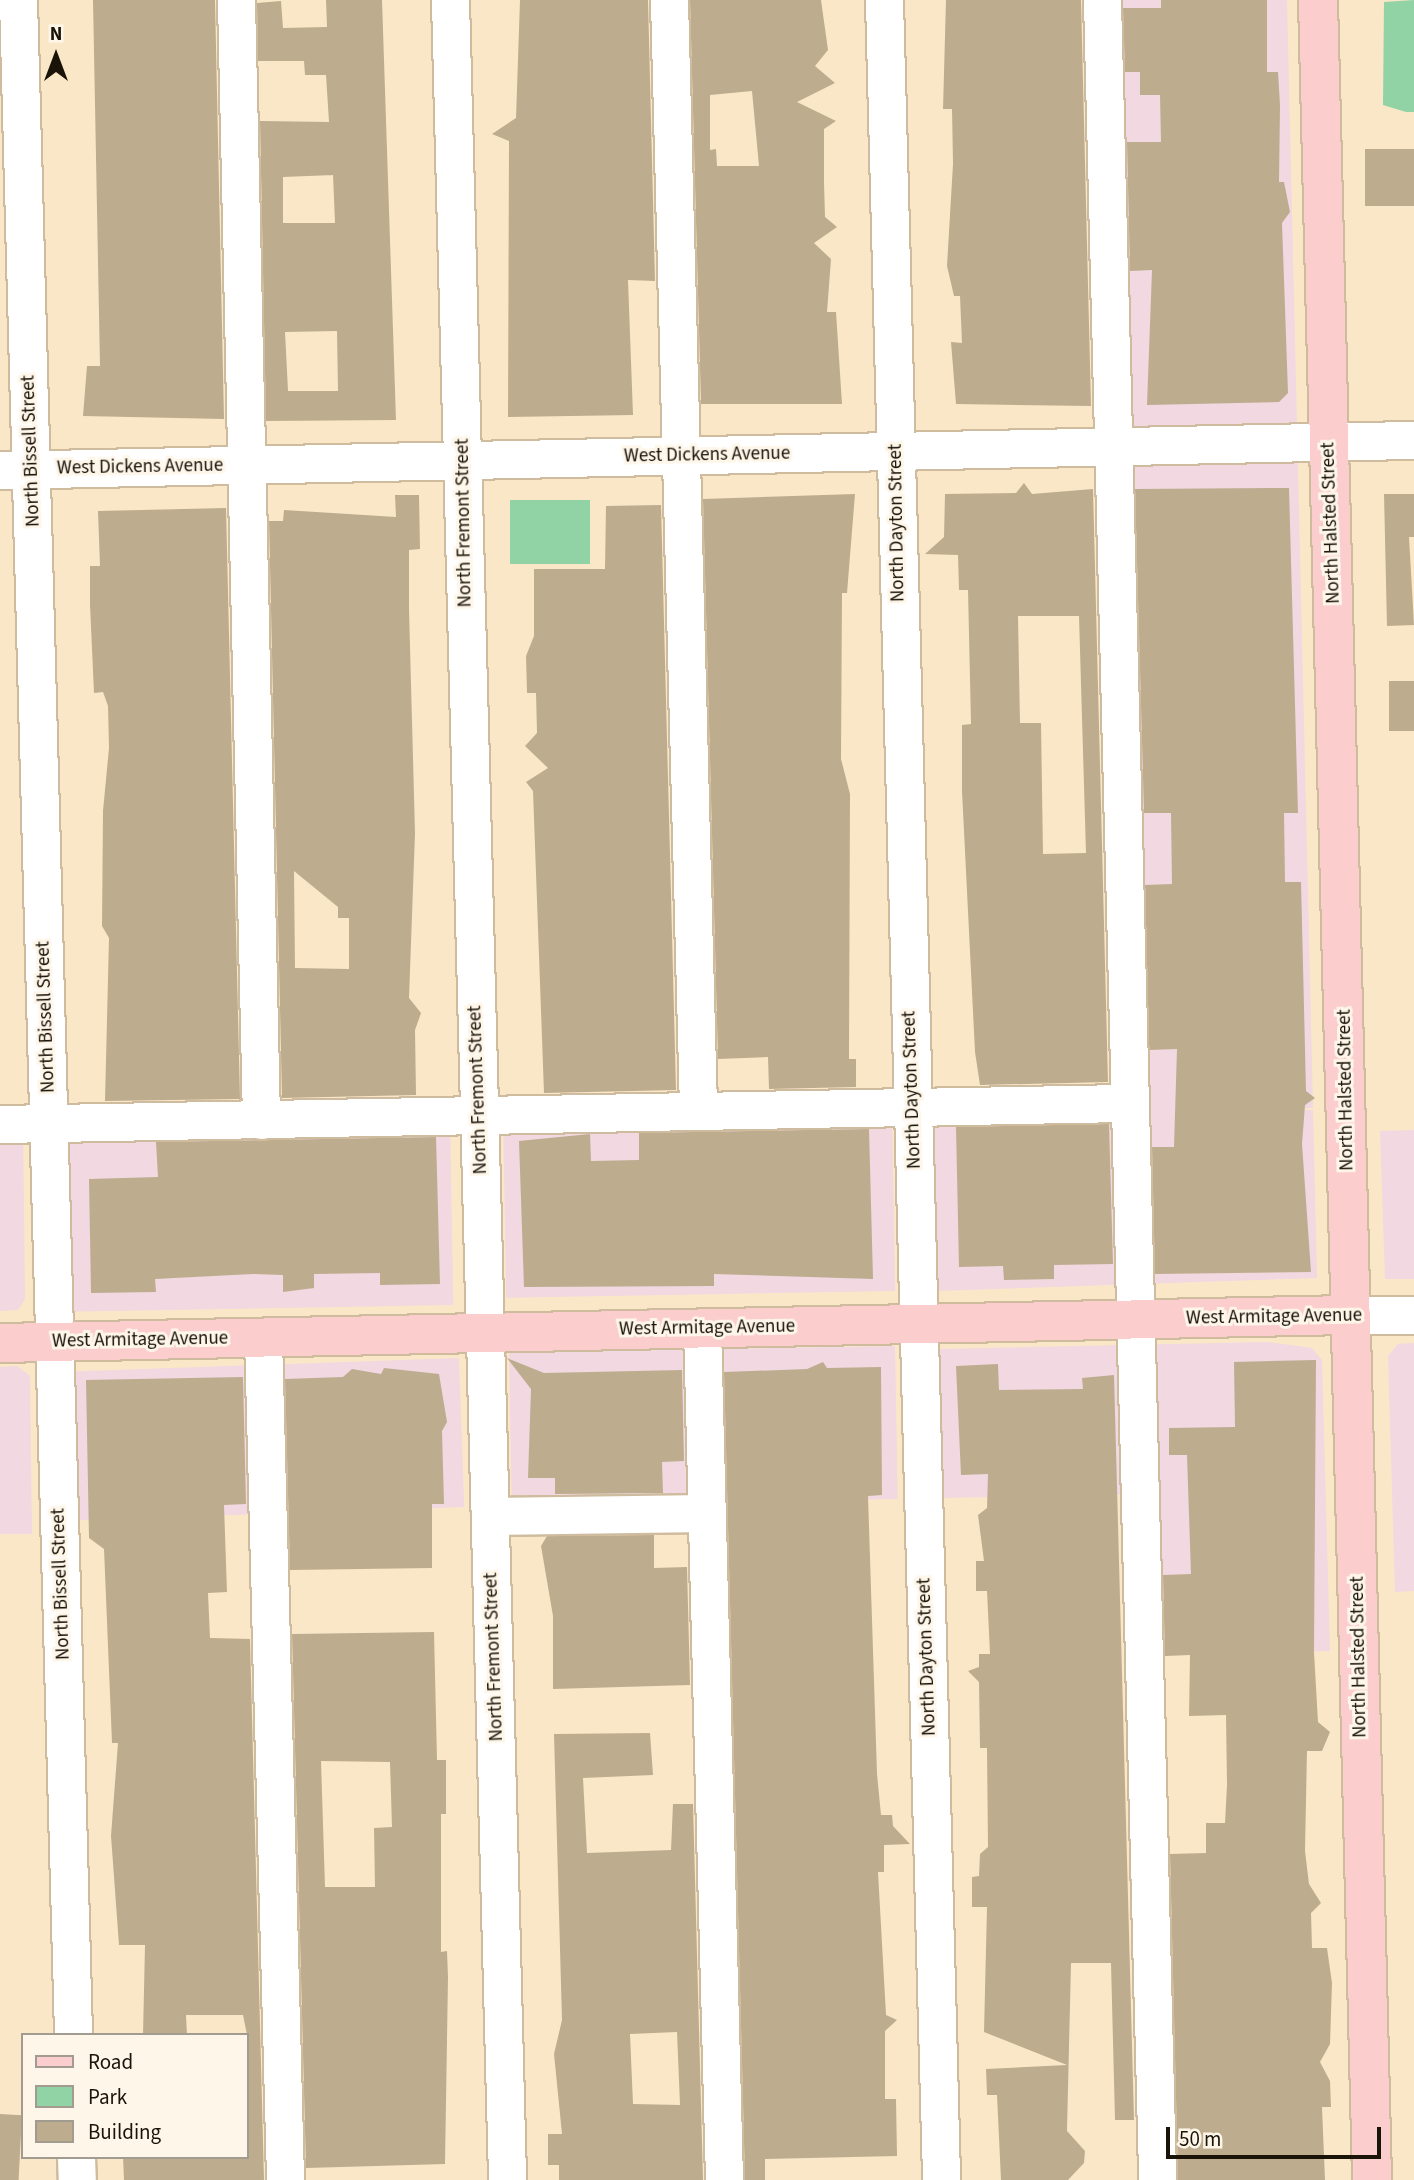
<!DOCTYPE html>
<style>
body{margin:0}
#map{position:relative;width:1414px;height:2180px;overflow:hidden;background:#fae7c8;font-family:"Source Sans 3",sans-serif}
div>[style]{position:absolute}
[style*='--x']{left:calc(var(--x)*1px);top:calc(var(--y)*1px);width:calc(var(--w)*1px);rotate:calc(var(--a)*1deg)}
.commercial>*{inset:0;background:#f1d8e1;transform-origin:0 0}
.green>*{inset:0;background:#91d3a4;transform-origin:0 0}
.building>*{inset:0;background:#beac8e;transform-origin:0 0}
.roads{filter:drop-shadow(2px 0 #cfbc9e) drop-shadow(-2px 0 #cfbc9e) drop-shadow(0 2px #cfbc9e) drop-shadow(0 -2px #cfbc9e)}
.minor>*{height:37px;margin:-18.5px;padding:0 18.5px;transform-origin:18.5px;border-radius:18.5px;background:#fff}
.major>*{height:38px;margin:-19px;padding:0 19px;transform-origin:19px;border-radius:19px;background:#fbcecd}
span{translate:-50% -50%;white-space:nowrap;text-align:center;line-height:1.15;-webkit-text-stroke:6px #fef6e9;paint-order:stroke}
.street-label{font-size:19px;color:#191308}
.legend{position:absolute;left:21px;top:2033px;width:228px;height:126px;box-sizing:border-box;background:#fef6e9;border:2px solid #a29b8f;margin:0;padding:9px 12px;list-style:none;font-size:21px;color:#191308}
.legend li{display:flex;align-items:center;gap:14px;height:35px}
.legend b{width:35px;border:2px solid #a29b8f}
.north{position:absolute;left:21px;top:21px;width:70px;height:70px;-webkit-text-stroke:5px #fef6e9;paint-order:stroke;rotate:0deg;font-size:19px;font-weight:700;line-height:28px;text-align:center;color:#191308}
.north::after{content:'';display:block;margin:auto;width:24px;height:32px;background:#191308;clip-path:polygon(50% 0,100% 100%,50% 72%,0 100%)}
.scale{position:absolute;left:1166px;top:2127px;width:215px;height:32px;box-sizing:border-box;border:4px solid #191308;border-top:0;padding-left:9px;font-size:21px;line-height:24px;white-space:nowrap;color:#191308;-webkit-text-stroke:5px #fef6e9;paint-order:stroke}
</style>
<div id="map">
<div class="commercial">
<i style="clip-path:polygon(1110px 0,1287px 0,1313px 1108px,1265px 1110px,1313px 1110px,1317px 1278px,937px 1291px,932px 1107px,1128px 1103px)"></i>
<i style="left:892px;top:1107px;width:184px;height:389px;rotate:89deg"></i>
<i style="left:450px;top:1116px;width:189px;height:387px;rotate:89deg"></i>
<i style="clip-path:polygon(0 1124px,23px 1124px,25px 1299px,18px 1310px,0 1311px)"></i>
<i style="clip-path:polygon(1414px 1130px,1414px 1279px,1385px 1279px,1380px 1131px)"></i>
<i style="clip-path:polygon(1268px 1342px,1312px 1348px,1322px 1360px,1330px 1651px,1143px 1656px,1138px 1494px,943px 1498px,938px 1349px)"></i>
<i style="clip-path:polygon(1414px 1343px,1414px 1591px,1395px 1592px,1388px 1356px,1398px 1344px)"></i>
<i style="left:895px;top:1346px;width:153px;height:386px;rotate:89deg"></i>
<i style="left:459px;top:1358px;width:149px;height:393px;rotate:88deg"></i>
<i style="clip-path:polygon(17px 1366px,30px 1376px,32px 1534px,0 1534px,0 1367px)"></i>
</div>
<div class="green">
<i style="clip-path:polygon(1414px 0,1414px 112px,1406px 112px,1383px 105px,1384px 2px)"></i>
<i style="left:510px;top:500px;width:80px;height:64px"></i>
</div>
<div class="building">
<i style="clip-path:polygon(93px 0,215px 0,224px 419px,83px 416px,87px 366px,100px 366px)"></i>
<i style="clip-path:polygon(evenodd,326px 0,382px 0,396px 420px,266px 421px,260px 121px,329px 122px,326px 75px,305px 75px,304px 61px,258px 61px,257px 3px,281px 1px,283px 28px,327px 27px,326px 0,333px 175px,335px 223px,283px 223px,283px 177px,333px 175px,326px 0,337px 331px,338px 391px,288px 391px,285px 332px,337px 331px)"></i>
<i style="clip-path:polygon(520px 0,648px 0,655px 281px,628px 280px,633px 415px,508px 417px,509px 141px,492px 134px,516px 118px)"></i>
<i style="clip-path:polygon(evenodd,690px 0,821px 0,828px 50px,815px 66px,835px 83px,797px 102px,836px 121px,824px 129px,824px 182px,825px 217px,837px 227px,814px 243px,831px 259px,827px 312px,836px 312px,842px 404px,701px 404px,690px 0,752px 91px,759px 166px,717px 166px,716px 149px,710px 150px,710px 95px,752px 91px)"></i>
<i style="clip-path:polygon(946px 0,1081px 0,1091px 406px,956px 404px,951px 342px,962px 343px,960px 296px,954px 296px,947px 266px,953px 164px,952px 109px,943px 109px)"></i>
<i style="clip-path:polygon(1161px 0,1267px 0,1267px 72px,1278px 72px,1280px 105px,1279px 182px,1284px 182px,1290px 212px,1282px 223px,1288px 393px,1279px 402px,1147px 405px,1152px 270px,1130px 271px,1127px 142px,1161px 142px,1160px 95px,1140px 95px,1140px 72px,1125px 72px,1123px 8px,1161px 8px)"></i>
<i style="left:1414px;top:149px;width:57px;height:49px;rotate:90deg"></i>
<i style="clip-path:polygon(evenodd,1024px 483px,1032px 494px,1093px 489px,1108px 1082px,980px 1085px,975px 1052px,962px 791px,962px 725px,971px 724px,968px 590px,959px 590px,958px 555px,925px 554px,944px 537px,945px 494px,1016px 493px,1024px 483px,1018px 616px,1079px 616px,1086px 853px,1043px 854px,1041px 723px,1020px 723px,1018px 616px)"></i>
<i style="clip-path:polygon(1289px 488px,1298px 813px,1284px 813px,1285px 882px,1301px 882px,1306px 1091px,1315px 1098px,1305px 1105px,1302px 1144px,1311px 1272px,1155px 1274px,1152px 1147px,1174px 1147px,1177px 1049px,1149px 1050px,1145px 885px,1172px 884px,1171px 813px,1144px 813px,1135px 489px)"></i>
<i style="clip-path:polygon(855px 494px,847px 593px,842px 593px,841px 759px,850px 794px,849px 1059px,856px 1059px,856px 1087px,769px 1089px,768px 1057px,718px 1059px,703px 499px)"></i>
<i style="clip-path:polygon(1384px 494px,1414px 494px,1414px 537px,1409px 537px,1414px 625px,1387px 626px)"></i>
<i style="clip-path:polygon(evenodd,395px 495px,419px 495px,420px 549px,409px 550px,409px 609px,415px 833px,409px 998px,421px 1013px,415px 1030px,416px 1095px,282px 1098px,269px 521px,283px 521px,284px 510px,396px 517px,395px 495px,294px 871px,338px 907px,338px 918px,349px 918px,349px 969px,295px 968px,294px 871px)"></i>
<i style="clip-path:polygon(661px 505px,676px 1090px,544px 1093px,533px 791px,526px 782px,548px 768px,525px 746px,537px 733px,536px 693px,527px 693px,526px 656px,534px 636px,534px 569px,605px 569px,606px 506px)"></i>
<i style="clip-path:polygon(226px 508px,240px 1099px,105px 1101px,109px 938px,102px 926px,103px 811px,109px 748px,108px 706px,103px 692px,94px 693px,90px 605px,90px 566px,100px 566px,98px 511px)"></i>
<i style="left:1414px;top:681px;width:50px;height:25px;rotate:90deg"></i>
<i style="clip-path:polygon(1109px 1124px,1113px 1264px,1054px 1265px,1054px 1279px,1004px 1280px,1003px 1266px,959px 1267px,956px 1127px)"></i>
<i style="clip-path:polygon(869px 1129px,873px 1279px,714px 1274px,714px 1286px,524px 1287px,519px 1141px,590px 1134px,591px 1161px,639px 1160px,639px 1133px)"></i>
<i style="clip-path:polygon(436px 1137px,440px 1284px,380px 1285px,380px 1273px,314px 1274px,314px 1288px,283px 1292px,283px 1275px,253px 1274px,155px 1279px,156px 1292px,91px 1293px,89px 1179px,158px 1177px,156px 1142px)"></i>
<i style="clip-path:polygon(507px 1358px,544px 1373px,682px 1370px,684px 1461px,662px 1462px,663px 1493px,555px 1494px,555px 1478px,528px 1478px,531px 1389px)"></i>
<i style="clip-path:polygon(1316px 1360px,1314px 1652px,1318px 1722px,1330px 1732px,1322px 1751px,1307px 1751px,1305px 1851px,1309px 1884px,1321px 1903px,1311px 1913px,1312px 1948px,1327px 1948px,1332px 1983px,1330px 2044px,1320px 2062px,1330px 2081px,1331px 2107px,1322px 2107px,1325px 2180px,1178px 2180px,1170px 1854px,1206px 1853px,1206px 1823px,1225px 1823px,1227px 1785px,1226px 1715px,1189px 1716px,1190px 1655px,1165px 1656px,1163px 1575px,1191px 1574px,1187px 1455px,1169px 1455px,1169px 1428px,1235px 1427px,1234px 1362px)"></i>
<i style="clip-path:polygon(823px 1362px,827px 1368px,881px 1367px,882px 1495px,868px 1496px,877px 1774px,881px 1815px,892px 1815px,893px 1826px,910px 1844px,884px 1845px,884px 1872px,878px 1872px,886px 2015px,897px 2020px,885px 2031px,885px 2099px,896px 2099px,897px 2156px,765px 2159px,765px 2180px,745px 2180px,724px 1372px,807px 1369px)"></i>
<i style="clip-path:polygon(998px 1364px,999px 1390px,1083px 1389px,1082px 1378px,1114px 1375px,1134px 2120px,1115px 2120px,1111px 1963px,1071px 1963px,1067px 2131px,1085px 2151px,1084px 2163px,1068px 2180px,1001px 2180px,997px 2095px,987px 2095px,986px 2069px,1067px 2065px,984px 2032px,987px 1907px,972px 1907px,972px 1877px,979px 1876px,980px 1854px,988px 1847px,987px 1748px,980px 1748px,979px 1682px,968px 1671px,979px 1667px,979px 1654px,990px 1654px,987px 1591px,976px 1591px,976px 1561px,984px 1561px,978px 1515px,987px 1508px,988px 1474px,961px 1475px,956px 1366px)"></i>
<i style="clip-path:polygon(384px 1368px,439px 1374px,447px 1422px,442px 1431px,444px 1504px,432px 1504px,432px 1568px,290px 1570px,285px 1379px,343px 1377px,352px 1369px,381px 1374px)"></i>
<i style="clip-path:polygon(243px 1377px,246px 1504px,224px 1505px,227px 1592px,208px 1593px,210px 1638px,250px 1639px,264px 2180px,124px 2180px,123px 2157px,247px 2157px,247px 2035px,243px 2015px,186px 2015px,187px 2035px,143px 2035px,145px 1945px,119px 1945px,111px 1836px,118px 1743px,112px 1743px,104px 1549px,89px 1538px,86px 1380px)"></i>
<i style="clip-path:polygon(654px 1535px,654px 1568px,687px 1567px,690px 1685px,553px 1689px,553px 1616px,541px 1546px,547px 1536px)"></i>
<i style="clip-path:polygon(evenodd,434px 1632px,437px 1760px,446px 1760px,446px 1814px,441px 1814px,441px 1952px,447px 1951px,448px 1977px,445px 2164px,306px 2168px,292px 1634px,434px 1632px,321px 1761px,390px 1762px,392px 1827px,374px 1828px,375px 1887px,325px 1887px,321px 1761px)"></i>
<i style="clip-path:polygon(evenodd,650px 1733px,653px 1775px,583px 1778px,587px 1853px,671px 1850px,673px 1804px,693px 1804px,703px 2180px,559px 2180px,559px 2165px,548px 2165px,548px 2134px,562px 2134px,554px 2054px,562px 2020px,554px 1734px,650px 1733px,677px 2032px,680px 2105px,633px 2104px,630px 2034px,677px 2032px)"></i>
<i style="left:0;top:2114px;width:22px;height:66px;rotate:3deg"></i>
</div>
<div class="roads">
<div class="minor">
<i style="--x:18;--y:0;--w:2036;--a:88.45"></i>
<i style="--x:236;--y:0;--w:1120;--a:88.72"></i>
<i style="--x:450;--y:0;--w:2181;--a:88.5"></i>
<i style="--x:669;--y:0;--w:1111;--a:88.5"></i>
<i style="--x:884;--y:0;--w:2181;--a:88.5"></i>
<i style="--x:1102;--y:0;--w:2181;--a:88.55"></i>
<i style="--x:0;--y:470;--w:1414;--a:-1.22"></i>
<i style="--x:0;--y:1124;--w:1128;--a:-1.07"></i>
<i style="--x:1351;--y:1315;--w:63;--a:0"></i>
<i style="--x:702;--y:1328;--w:852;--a:88.52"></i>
<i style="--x:263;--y:1338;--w:842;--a:88.5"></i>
<i style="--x:490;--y:1516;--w:217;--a:-0.8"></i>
<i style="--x:76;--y:2157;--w:23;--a:88"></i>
</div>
<div class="major">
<i style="--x:1318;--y:0;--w:2181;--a:88.58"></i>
<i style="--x:0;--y:1343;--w:1351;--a:-1.19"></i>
</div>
</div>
<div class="street-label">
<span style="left:31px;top:451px;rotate:-92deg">North Bissell Street</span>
<span style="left:707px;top:455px;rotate:-1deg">West Dickens Avenue</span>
<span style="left:140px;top:467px;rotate:-1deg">West Dickens Avenue</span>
<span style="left:464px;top:523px;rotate:-91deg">North Fremont Street</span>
<span style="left:897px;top:523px;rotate:-91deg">North Dayton Street</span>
<span style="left:1331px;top:523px;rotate:-92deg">North Halsted Street</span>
<span style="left:46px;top:1017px;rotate:-92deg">North Bissell Street</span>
<span style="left:478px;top:1090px;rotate:-92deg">North Fremont Street</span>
<span style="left:912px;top:1090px;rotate:-92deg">North Dayton Street</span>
<span style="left:1346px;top:1090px;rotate:-91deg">North Halsted Street</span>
<span style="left:1274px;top:1317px;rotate:-1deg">West Armitage Avenue</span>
<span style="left:707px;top:1328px;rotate:-1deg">West Armitage Avenue</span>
<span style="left:140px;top:1340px;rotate:-1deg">West Armitage Avenue</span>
<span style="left:61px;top:1584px;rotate:-92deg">North Bissell Street</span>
<span style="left:494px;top:1657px;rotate:-92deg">North Fremont Street</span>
<span style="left:927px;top:1657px;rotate:-92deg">North Dayton Street</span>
<span style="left:1359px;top:1657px;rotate:-91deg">North Halsted Street</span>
</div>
<ul class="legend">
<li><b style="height:9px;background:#fbcecd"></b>Road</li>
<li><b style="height:19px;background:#91d3a4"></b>Park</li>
<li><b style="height:19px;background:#beac8e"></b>Building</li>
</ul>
<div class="north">N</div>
<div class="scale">50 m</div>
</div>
